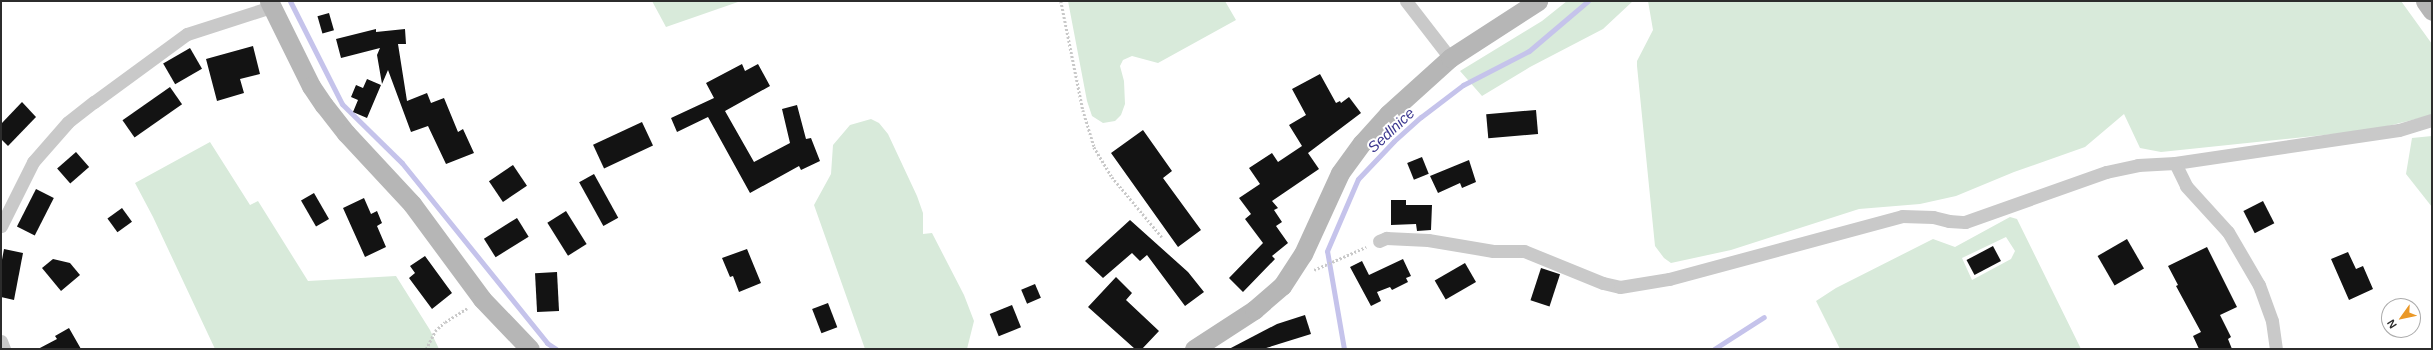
<!DOCTYPE html>
<style>
body{margin:0}
#map{position:relative;width:2433px;height:350px;overflow:hidden;background:#fff;font-family:Helvetica,sans-serif}
div>[style]{position:absolute}
[style*='--x']{left:calc(var(--x)*1px);top:calc(var(--y)*1px);width:calc(var(--w)*1px);rotate:calc(var(--a)*1deg)}
.green>*{inset:0;background:#d8eada}
.stream>*{height:5px;margin:-2.5px;padding:0 2.5px;transform-origin:2.5px;border-radius:2.5px;background:#c5c3eb}
.building>*{inset:0;background:#131313;transform-origin:0 0}
.path>*{height:2.5px;margin-top:-1.25px;transform-origin:0;background:repeating-linear-gradient(90deg,#c9c9c9 0 2px,transparent 0 4px)}
.minor>*{height:13px;margin:-6.5px;padding:0 6.5px;transform-origin:6.5px;border-radius:6.5px;background:#c9c9c9}
.secondary>*{height:19px;margin:-9.5px;padding:0 9.5px;transform-origin:9.5px;border-radius:9.5px;background:#b6b6b6}
span{translate:-50% -50%;white-space:nowrap;text-align:center;line-height:1.15;-webkit-text-stroke:4px #fff;paint-order:stroke}
.water-label{font-size:15px;color:#3c388f;font-style:italic}
.frame{position:absolute;inset:0;border:2px solid #2c2c2c;pointer-events:none}
.north{position:absolute;left:2381px;top:298px;width:40px;height:40px;box-sizing:border-box;background:#fff;border:1px solid #ababab;border-radius:50%;rotate:237deg;font-size:11px;font-weight:700;line-height:16px;text-align:center;color:#2c2c2c}
.north::after{content:'';display:block;margin:auto;width:14px;height:18px;background:#ea9827;clip-path:polygon(50% 0,100% 100%,50% 72%,0 100%)}
</style>
<div id="map">
<div class="green">
<i style="clip-path:polygon(652px 1px,738px 1px,738px 2px,666px 27px)"></i>
<i style="clip-path:polygon(1068px 1px,1225px 1px,1236px 20px,1158px 63px,1132px 56px,1123px 60px,1120px 66px,1124px 81px,1125px 104px,1121px 115px,1115px 121px,1103px 123px,1092px 116px,1087px 101px)"></i>
<i style="clip-path:polygon(1567px 1px,1633px 1px,1603px 29px,1530px 67px,1482px 96px,1460px 71px,1542px 21px)"></i>
<i style="clip-path:polygon(1648px 1px,2401px 1px,2432px 44px,2432px 115px,2372px 130px,2161px 152px,2140px 148px,2124px 114px,2085px 147px,2014px 172px,1956px 196px,1920px 204px,1859px 209px,1731px 250px,1671px 263px,1664px 258px,1655px 246px,1637px 66px,1637px 61px,1653px 30px)"></i>
<i style="clip-path:polygon(871px 119px,879px 123px,888px 134px,917px 196px,923px 213px,923px 234px,932px 233px,964px 295px,974px 321px,967px 349px,865px 349px,814px 205px,831px 174px,833px 145px,850px 125px)"></i>
<i style="clip-path:polygon(2432px 136px,2432px 207px,2406px 174px,2412px 138px)"></i>
<i style="clip-path:polygon(210px 142px,250px 205px,258px 201px,308px 281px,396px 276px,430px 330px,439px 349px,215px 349px,153px 217px,135px 183px)"></i>
<i style="clip-path:polygon(evenodd,2010px 217px,2017px 219px,2081px 349px,1840px 349px,1816px 301px,1836px 288px,1933px 239px,1955px 247px,2010px 217px,2006px 237px,2015px 251px,2011px 259px,1972px 280px,1962px 258px,2006px 237px)"></i>
</div>
<div class="stream">
<i style="--x:290;--y:1;--w:115;--a:63.2"></i>
<i style="--x:342;--y:104;--w:84;--a:44.5"></i>
<i style="--x:402;--y:163;--w:231;--a:51.1"></i>
<i style="--x:547;--y:343;--w:11;--a:34"></i>
<i style="--x:1344;--y:349;--w:99;--a:-99.8"></i>
<i style="--x:1327;--y:251;--w:78;--a:-66.7"></i>
<i style="--x:1358;--y:179;--w:52;--a:-46.5"></i>
<i style="--x:1394;--y:141;--w:36;--a:-42"></i>
<i style="--x:1421;--y:117;--w:53;--a:-37.3"></i>
<i style="--x:1463;--y:85;--w:74;--a:-27.3"></i>
<i style="--x:1529;--y:51;--w:77;--a:-40.3"></i>
<i style="--x:1714;--y:349;--w:59;--a:-32.6"></i>
</div>
<div class="building">
<i style="left:329px;top:13px;width:18px;height:12px;rotate:74deg"></i>
<i style="clip-path:polygon(376px 29px,376px 32px,405px 29px,406px 44px,398px 44px,407px 101px,427px 93px,431px 103px,444px 98px,458px 132px,463px 129px,474px 153px,446px 164px,428px 126px,411px 132px,388px 70px,382px 84px,377px 55px,380px 48px,341px 58px,336px 39px)"></i>
<i style="clip-path:polygon(253px 46px,260px 74px,240px 79px,244px 93px,217px 101px,206px 59px)"></i>
<i style="left:190px;top:48px;width:24px;height:31px;rotate:60deg"></i>
<i style="clip-path:polygon(742px 64px,745px 71px,758px 64px,770px 86px,725px 111px,754px 162px,790px 143px,782px 109px,797px 105px,806px 139px,811px 138px,820px 161px,801px 170px,799px 166px,750px 193px,708px 117px,677px 132px,671px 118px,714px 98px,706px 83px)"></i>
<i style="clip-path:polygon(1320px 74px,1336px 103px,1340px 101px,1341px 103px,1349px 97px,1361px 113px,1308px 153px,1319px 169px,1272px 201px,1278px 208px,1274px 210px,1282px 222px,1276px 226px,1288px 243px,1272px 256px,1275px 259px,1243px 292px,1229px 278px,1263px 243px,1245px 219px,1251px 214px,1239px 198px,1260px 184px,1249px 168px,1272px 153px,1278px 162px,1302px 146px,1289px 125px,1306px 115px,1292px 89px)"></i>
<i style="clip-path:polygon(367px 79px,381px 85px,367px 118px,353px 112px,358px 100px,351px 97px,356px 85px,363px 88px)"></i>
<i style="left:170px;top:87px;width:21px;height:58px;rotate:55deg"></i>
<i style="clip-path:polygon(22px 102px,36px 117px,8px 146px,1px 139px,1px 124px)"></i>
<i style="left:1536px;top:110px;width:24px;height:50px;rotate:85deg"></i>
<i style="left:642px;top:122px;width:26px;height:54px;rotate:65deg"></i>
<i style="clip-path:polygon(1143px 130px,1172px 171px,1163px 178px,1201px 230px,1178px 247px,1111px 153px)"></i>
<i style="left:76px;top:152px;width:20px;height:25px;rotate:49deg"></i>
<i style="left:1422px;top:157px;width:18px;height:16px;rotate:68deg"></i>
<i style="clip-path:polygon(1469px 160px,1476px 182px,1462px 188px,1460px 183px,1438px 193px,1430px 176px)"></i>
<i style="left:513px;top:165px;width:25px;height:29px;rotate:56deg"></i>
<i style="left:594px;top:174px;width:50px;height:17px;rotate:61deg"></i>
<i style="left:36px;top:189px;width:20px;height:42px;rotate:27deg"></i>
<i style="left:314px;top:193px;width:30px;height:15px;rotate:60deg"></i>
<i style="clip-path:polygon(364px 198px,371px 214px,377px 211px,382px 223px,377px 226px,386px 247px,365px 257px,343px 208px)"></i>
<i style="clip-path:polygon(1391px 200px,1406px 200px,1406px 205px,1432px 205px,1431px 230px,1417px 231px,1416px 224px,1391px 225px)"></i>
<i style="left:2263px;top:201px;width:25px;height:22px;rotate:63deg"></i>
<i style="left:122px;top:208px;width:17px;height:18px;rotate:54deg"></i>
<i style="left:566px;top:211px;width:39px;height:22px;rotate:58deg"></i>
<i style="left:517px;top:218px;width:22px;height:39px;rotate:58deg"></i>
<i style="clip-path:polygon(1130px 220px,1188px 272px,1204px 292px,1185px 306px,1147px 255px,1140px 261px,1132px 253px,1103px 278px,1085px 261px)"></i>
<i style="left:2127px;top:239px;width:34px;height:34px;rotate:60deg"></i>
<i style="left:1993px;top:246px;width:17px;height:30px;rotate:62deg"></i>
<i style="clip-path:polygon(2207px 247px,2237px 307px,2220px 315px,2231px 337px,2228px 339px,2232px 349px,2199px 349px,2193px 336px,2201px 332px,2176px 286px,2178px 285px,2168px 266px)"></i>
<i style="clip-path:polygon(4px 249px,23px 253px,14px 300px,1px 297px,1px 265px)"></i>
<i style="clip-path:polygon(747px 249px,761px 283px,739px 292px,733px 276px,730px 277px,722px 258px)"></i>
<i style="clip-path:polygon(2348px 252px,2356px 269px,2363px 266px,2373px 289px,2349px 300px,2331px 259px)"></i>
<i style="clip-path:polygon(425px 256px,452px 293px,432px 309px,409px 278px,415px 273px,410px 266px)"></i>
<i style="clip-path:polygon(53px 259px,70px 263px,80px 275px,61px 291px,42px 268px)"></i>
<i style="clip-path:polygon(1403px 259px,1411px 276px,1406px 278px,1408px 282px,1392px 290px,1390px 287px,1377px 292px,1381px 301px,1371px 306px,1350px 267px,1362px 261px,1369px 275px)"></i>
<i style="left:1465px;top:263px;width:22px;height:35px;rotate:60deg"></i>
<i style="left:1541px;top:268px;width:20px;height:34px;rotate:18deg"></i>
<i style="left:557px;top:272px;width:39px;height:22px;rotate:87deg"></i>
<i style="clip-path:polygon(1116px 277px,1132px 293px,1126px 300px,1159px 331px,1142px 349px,1135px 349px,1088px 307px)"></i>
<i style="left:1035px;top:284px;width:15px;height:15px;rotate:67deg"></i>
<i style="left:828px;top:303px;width:26px;height:17px;rotate:69deg"></i>
<i style="left:1012px;top:305px;width:24px;height:24px;rotate:68deg"></i>
<i style="clip-path:polygon(1305px 315px,1311px 334px,1263px 349px,1229px 349px,1277px 324px)"></i>
<i style="clip-path:polygon(69px 328px,81px 349px,38px 349px,57px 339px,55px 336px)"></i>
</div>
<div class="path">
<i style="--x:1061;--y:1;--w:111;--a:78.6"></i>
<i style="--x:1083;--y:110;--w:39;--a:73"></i>
<i style="--x:1094;--y:147;--w:35;--a:59"></i>
<i style="--x:1112;--y:177;--w:78;--a:50.2"></i>
<i style="--x:1314;--y:270;--w:57;--a:-23.9"></i>
<i style="--x:426;--y:349;--w:20;--a:-63"></i>
<i style="--x:435;--y:331;--w:13;--a:-42"></i>
<i style="--x:445;--y:322;--w:26;--a:-32"></i>
</div>
<div class="minor">
<i style="--x:1406;--y:1;--w:72;--a:52.3"></i>
<i style="--x:2175;--y:163;--w:226;--a:-8.4"></i>
<i style="--x:2399;--y:130;--w:34;--a:-17"></i>
<i style="--x:1;--y:226;--w:72;--a:-63.4"></i>
<i style="--x:33;--y:162;--w:53;--a:-48.8"></i>
<i style="--x:68;--y:122;--w:33;--a:-38"></i>
<i style="--x:94;--y:102;--w:115;--a:-36.2"></i>
<i style="--x:187;--y:34;--w:88;--a:-17.8"></i>
<i style="--x:1379;--y:241;--w:8;--a:-23"></i>
<i style="--x:1386;--y:238;--w:42;--a:2.7"></i>
<i style="--x:1428;--y:240;--w:66;--a:9.6"></i>
<i style="--x:1493;--y:251;--w:31;--a:0"></i>
<i style="--x:1524;--y:251;--w:85;--a:22.1"></i>
<i style="--x:1603;--y:283;--w:17;--a:13"></i>
<i style="--x:1620;--y:287;--w:50;--a:-9.3"></i>
<i style="--x:1669;--y:279;--w:241;--a:-15.1"></i>
<i style="--x:1902;--y:216;--w:31;--a:2"></i>
<i style="--x:1933;--y:217;--w:16;--a:14"></i>
<i style="--x:1949;--y:221;--w:16;--a:4"></i>
<i style="--x:1965;--y:222;--w:150;--a:-19.5"></i>
<i style="--x:2106;--y:172;--w:33;--a:-12"></i>
<i style="--x:2138;--y:165;--w:37;--a:-3"></i>
<i style="--x:2175;--y:163;--w:25;--a:64"></i>
<i style="--x:2186;--y:186;--w:62;--a:47.6"></i>
<i style="--x:2228;--y:232;--w:61;--a:59.7"></i>
<i style="--x:2259;--y:285;--w:38;--a:70"></i>
<i style="--x:2272;--y:321;--w:28;--a:82"></i>
<i style="--x:1;--y:341;--w:9;--a:69"></i>
</div>
<div class="secondary">
<i style="--x:269;--y:1;--w:95;--a:63.7"></i>
<i style="--x:311;--y:86;--w:23;--a:56"></i>
<i style="--x:324;--y:105;--w:36;--a:52"></i>
<i style="--x:346;--y:133;--w:97;--a:47.1"></i>
<i style="--x:412;--y:204;--w:118;--a:53.6"></i>
<i style="--x:482;--y:299;--w:69;--a:46.2"></i>
<i style="--x:2425;--y:1;--w:12;--a:55"></i>
<i style="--x:1194;--y:349;--w:72;--a:-33"></i>
<i style="--x:1254;--y:310;--w:37;--a:-41"></i>
<i style="--x:1282;--y:286;--w:38;--a:-57"></i>
<i style="--x:1303;--y:254;--w:89;--a:-65.4"></i>
<i style="--x:1340;--y:173;--w:37;--a:-54"></i>
<i style="--x:1362;--y:143;--w:39;--a:-48"></i>
<i style="--x:1388;--y:114;--w:84;--a:-42.1"></i>
<i style="--x:1450;--y:58;--w:105;--a:-32.9"></i>
</div>
<div class="water-label">
<span style="left:1391px;top:130px;rotate:-43deg">Sedlnice</span>
</div>
<div class="frame"></div>
<div class="north">N</div>
</div>
